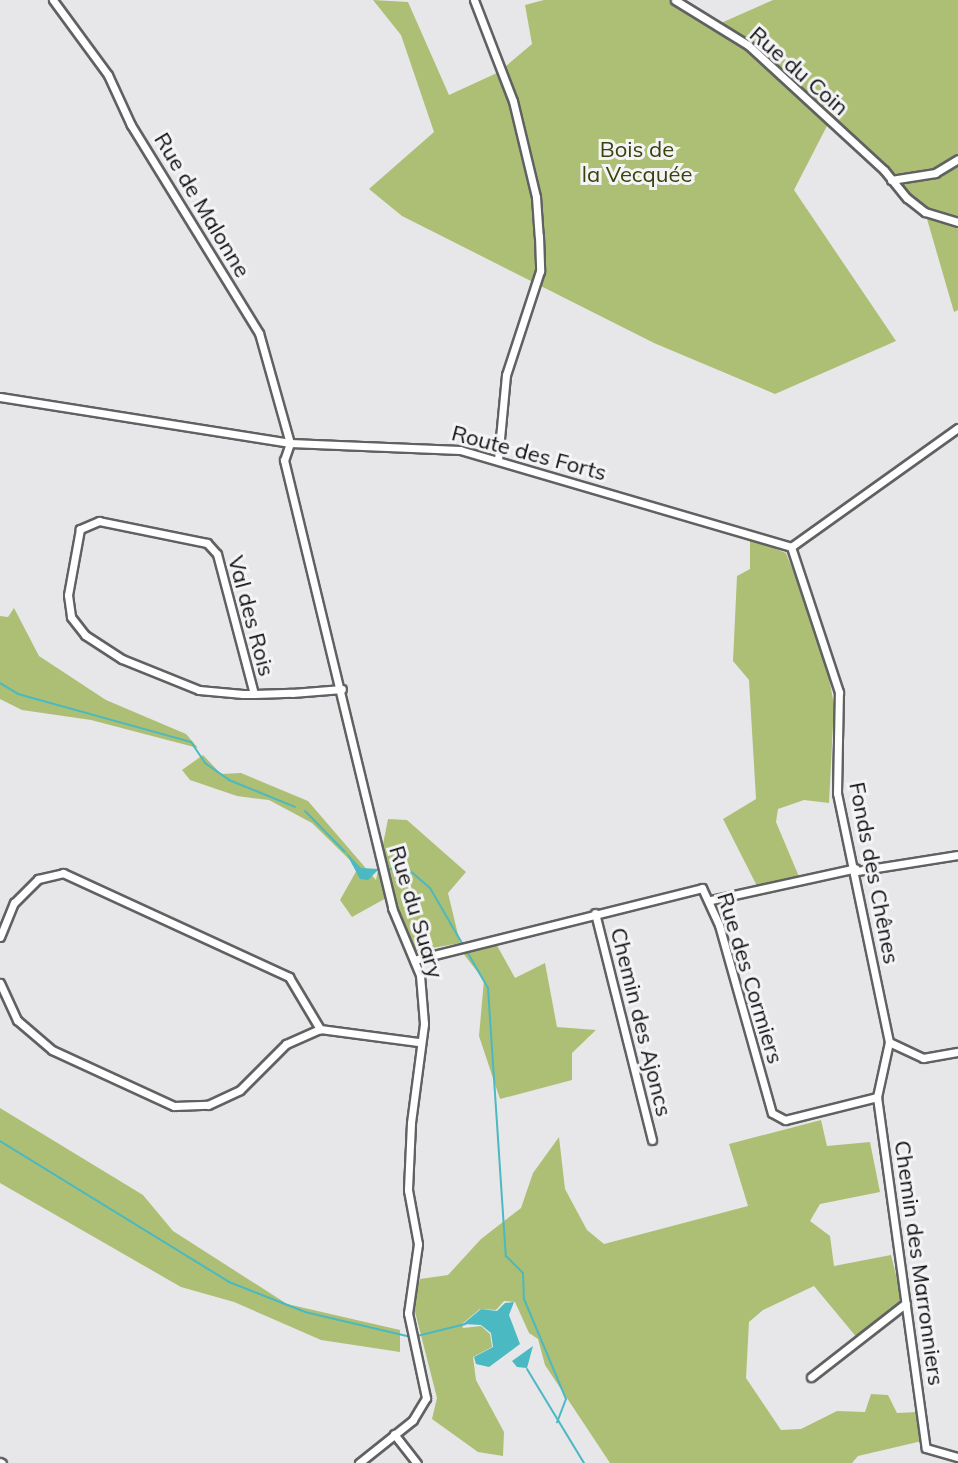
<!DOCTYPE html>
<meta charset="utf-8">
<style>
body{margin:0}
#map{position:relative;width:958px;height:1463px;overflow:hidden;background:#e7e7e9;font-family:Mulish,sans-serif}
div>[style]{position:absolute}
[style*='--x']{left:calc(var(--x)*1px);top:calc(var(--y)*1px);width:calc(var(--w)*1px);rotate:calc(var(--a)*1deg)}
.forest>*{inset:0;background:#adbf74}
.water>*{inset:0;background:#4ab9c1}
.stream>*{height:2px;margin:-1px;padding:0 1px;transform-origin:1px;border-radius:1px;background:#4ab9c1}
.roads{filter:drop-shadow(2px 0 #606162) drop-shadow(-2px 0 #606162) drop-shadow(0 2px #606162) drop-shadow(0 -2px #606162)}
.street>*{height:7px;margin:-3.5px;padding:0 3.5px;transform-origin:3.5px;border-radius:3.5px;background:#fff}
span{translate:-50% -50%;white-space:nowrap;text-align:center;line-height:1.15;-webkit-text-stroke:6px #f4f4f6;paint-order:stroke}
.street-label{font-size:22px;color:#111112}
.park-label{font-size:22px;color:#384209}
</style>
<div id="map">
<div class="forest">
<i style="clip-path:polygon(373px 0,408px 2px,449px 95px,499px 72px,532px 44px,525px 5px,544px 0,675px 0,712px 27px,773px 0,958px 0,958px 310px,954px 312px,925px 212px,829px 122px,794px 190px,896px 341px,775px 394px,654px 343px,402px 216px,369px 189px,434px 132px,401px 35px)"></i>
<i style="clip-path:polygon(750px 539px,786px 553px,824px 650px,834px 705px,829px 803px,804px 800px,778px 809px,776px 822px,800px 879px,758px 888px,723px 819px,756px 799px,749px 680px,733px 661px,737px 576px,750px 569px)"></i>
<i style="clip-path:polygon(14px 608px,39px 656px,106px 700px,186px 734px,198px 748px,91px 720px,22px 710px,0 699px,0 616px,8px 617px)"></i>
<i style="clip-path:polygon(203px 755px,221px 774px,241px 773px,308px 801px,376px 880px,388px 819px,407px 820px,466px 872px,448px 893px,460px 943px,416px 951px,388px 897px,352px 917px,340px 900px,358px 868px,312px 823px,269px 800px,237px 796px,190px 780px,182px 770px)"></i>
<i style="clip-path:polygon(494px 940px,515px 978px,545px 963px,557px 1027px,596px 1030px,572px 1053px,572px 1080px,500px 1099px,479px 1036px,484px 980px,462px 952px)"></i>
<i style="clip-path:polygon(0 1108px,143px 1195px,173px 1231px,287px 1304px,400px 1330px,400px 1352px,321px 1340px,234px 1302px,181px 1287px,0 1183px)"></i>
<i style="clip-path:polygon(821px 1120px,827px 1146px,870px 1142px,880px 1192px,820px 1204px,810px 1221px,830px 1236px,834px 1266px,891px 1255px,903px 1303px,858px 1339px,814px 1286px,763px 1310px,749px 1322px,746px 1378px,781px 1430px,801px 1429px,837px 1411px,865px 1412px,871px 1394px,888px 1395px,897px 1413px,918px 1412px,922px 1441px,858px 1456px,852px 1463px,610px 1463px,545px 1365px,538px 1339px,529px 1333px,515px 1302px,504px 1301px,496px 1310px,480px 1309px,462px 1324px,463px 1328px,481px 1326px,490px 1334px,492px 1347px,473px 1357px,476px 1380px,504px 1432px,503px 1456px,478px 1452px,432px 1419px,437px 1398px,413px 1304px,420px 1279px,448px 1275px,481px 1239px,521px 1208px,533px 1173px,559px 1137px,565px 1189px,587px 1230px,604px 1244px,748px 1206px,729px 1144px)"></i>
</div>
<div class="water">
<i style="clip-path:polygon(345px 851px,361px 868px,379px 869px,368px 880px,360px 879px)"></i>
<i style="clip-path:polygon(514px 1302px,509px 1315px,520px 1344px,489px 1367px,476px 1364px,474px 1357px,493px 1347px,491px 1333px,481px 1325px,463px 1324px,481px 1309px,497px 1311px,505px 1303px)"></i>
<i style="clip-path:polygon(533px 1346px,527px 1368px,517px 1367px,512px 1361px)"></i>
</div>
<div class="stream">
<i style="--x:0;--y:683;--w:21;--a:31"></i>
<i style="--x:18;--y:694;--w:180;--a:15.5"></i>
<i style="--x:191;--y:742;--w:25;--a:56"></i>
<i style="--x:205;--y:763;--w:29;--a:35"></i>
<i style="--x:229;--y:780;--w:71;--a:22.2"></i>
<i style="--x:305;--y:811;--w:57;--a:45.7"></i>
<i style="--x:387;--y:869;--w:21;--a:0"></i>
<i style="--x:408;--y:869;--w:29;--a:41"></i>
<i style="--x:430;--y:888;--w:116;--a:59.9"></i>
<i style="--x:488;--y:988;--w:269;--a:86.2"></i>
<i style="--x:506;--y:1256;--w:24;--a:45"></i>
<i style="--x:523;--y:1273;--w:26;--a:88"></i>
<i style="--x:524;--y:1299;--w:108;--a:67.2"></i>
<i style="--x:566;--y:1399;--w:25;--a:111"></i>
<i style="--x:0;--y:1141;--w:269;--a:31.6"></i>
<i style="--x:229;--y:1282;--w:82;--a:21.5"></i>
<i style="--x:305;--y:1312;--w:109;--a:13.3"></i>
<i style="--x:417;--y:1336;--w:50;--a:-13.8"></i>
<i style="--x:527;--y:1369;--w:110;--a:58.8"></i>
</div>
<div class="roads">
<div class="street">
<i style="--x:53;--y:0;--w:93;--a:53.7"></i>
<i style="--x:108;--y:75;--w:55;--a:65.3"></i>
<i style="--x:131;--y:125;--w:244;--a:58.4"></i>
<i style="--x:259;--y:333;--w:114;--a:74.3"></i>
<i style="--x:290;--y:443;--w:18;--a:109"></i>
<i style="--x:284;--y:460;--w:461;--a:76.4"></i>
<i style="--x:392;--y:908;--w:73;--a:67.3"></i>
<i style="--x:420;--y:975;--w:49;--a:85.3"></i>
<i style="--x:424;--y:1024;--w:100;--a:97.5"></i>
<i style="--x:411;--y:1123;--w:67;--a:92.6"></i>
<i style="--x:408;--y:1190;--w:55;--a:79.5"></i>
<i style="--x:418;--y:1244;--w:70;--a:98.2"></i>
<i style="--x:408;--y:1313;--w:87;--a:78"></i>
<i style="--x:426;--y:1398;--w:26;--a:121"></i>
<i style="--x:413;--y:1420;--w:69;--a:141.5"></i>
<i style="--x:474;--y:0;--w:108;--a:68.9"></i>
<i style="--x:513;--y:101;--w:99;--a:76.5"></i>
<i style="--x:536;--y:197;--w:39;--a:86"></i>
<i style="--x:539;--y:236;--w:35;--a:88"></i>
<i style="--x:540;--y:271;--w:109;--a:108.1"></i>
<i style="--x:506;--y:375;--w:85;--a:95.4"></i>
<i style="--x:675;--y:0;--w:86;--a:31.7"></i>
<i style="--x:748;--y:45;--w:185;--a:42.6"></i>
<i style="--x:884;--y:170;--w:36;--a:51"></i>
<i style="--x:907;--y:198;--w:23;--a:38"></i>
<i style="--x:925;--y:212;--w:34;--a:17"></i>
<i style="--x:891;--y:180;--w:45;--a:-9"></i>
<i style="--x:935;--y:173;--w:27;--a:-31"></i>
<i style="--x:0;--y:397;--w:294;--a:9"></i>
<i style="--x:290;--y:443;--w:170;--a:2.4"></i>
<i style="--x:460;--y:450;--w:345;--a:16.3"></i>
<i style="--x:791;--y:547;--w:205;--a:-35.5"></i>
<i style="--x:254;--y:694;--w:145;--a:-104.8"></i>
<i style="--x:217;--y:554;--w:15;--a:-132"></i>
<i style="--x:207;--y:543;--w:110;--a:-168.5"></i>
<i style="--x:99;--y:521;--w:21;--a:157"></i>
<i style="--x:80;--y:529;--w:67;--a:100.3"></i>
<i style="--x:68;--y:595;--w:22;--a:82"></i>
<i style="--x:71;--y:617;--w:23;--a:52"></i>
<i style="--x:85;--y:635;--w:44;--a:33"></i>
<i style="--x:122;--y:659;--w:83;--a:21.9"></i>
<i style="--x:199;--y:690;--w:44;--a:5.2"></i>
<i style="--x:243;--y:694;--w:11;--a:0"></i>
<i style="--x:254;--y:694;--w:38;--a:-2"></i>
<i style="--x:292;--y:693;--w:50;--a:-4.6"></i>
<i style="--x:857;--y:871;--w:102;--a:-9"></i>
<i style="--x:711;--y:900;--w:148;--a:-12.4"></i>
<i style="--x:595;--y:913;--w:234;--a:75.9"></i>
<i style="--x:0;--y:937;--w:37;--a:-68"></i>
<i style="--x:14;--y:903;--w:34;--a:-45"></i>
<i style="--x:38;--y:879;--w:26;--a:-13"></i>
<i style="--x:63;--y:873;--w:249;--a:24.7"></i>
<i style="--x:289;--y:977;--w:61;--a:59.2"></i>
<i style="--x:414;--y:960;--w:297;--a:-14"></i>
<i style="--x:702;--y:888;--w:41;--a:65.3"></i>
<i style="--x:719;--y:925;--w:195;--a:74.3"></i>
<i style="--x:772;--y:1113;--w:15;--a:28"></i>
<i style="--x:785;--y:1120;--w:95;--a:-14"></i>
<i style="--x:877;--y:1097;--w:56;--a:-77.7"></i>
<i style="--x:889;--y:1042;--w:254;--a:-101.8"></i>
<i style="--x:837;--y:793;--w:101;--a:-88.9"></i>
<i style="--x:839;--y:692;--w:153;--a:-108.3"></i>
<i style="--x:0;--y:983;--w:41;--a:65.3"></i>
<i style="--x:17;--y:1020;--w:46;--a:40.6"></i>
<i style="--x:52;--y:1050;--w:134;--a:24.7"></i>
<i style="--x:174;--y:1106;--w:34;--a:-2"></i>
<i style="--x:208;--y:1105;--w:35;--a:-25"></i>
<i style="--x:240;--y:1090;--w:65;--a:-45"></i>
<i style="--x:286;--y:1044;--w:37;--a:-24"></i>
<i style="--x:320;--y:1029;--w:99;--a:7.6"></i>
<i style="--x:889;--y:1042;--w:38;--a:25"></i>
<i style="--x:923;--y:1058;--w:36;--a:-10"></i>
<i style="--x:877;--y:1097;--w:354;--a:82.1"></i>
<i style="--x:926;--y:1448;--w:33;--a:16"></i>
<i style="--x:811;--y:1377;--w:120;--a:-37.9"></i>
<i style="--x:394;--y:1434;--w:37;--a:52"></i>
<i style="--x:0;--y:1462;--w:2;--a:27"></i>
</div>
</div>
<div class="street-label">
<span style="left:799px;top:71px;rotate:41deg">Rue du Coin</span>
<span style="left:202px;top:205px;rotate:59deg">Rue de Malonne</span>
<span style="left:529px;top:453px;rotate:15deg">Route des Forts</span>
<span style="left:251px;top:616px;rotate:75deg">Val des Rois</span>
<span style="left:874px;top:873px;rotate:79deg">Fonds des Chênes</span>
<span style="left:416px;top:912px;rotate:73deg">Rue du Suary</span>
<span style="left:750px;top:978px;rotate:73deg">Rue des Cormiers</span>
<span style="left:641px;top:1022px;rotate:76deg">Chemin des Ajoncs</span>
<span style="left:919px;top:1263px;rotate:82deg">Chemin des Marronniers</span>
</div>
<div class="park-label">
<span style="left:637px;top:162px">Bois de<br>la Vecquée</span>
</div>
</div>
